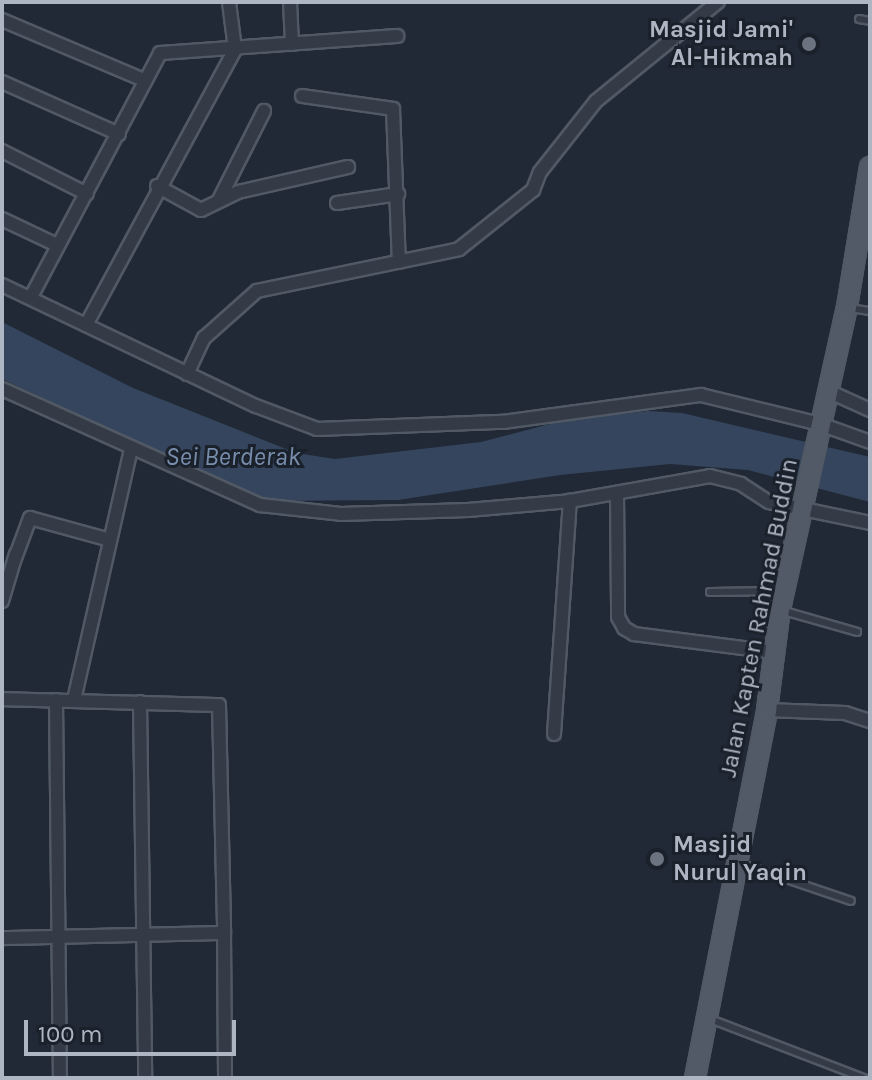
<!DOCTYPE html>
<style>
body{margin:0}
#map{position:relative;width:872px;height:1080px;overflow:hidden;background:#212936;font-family:Karla,sans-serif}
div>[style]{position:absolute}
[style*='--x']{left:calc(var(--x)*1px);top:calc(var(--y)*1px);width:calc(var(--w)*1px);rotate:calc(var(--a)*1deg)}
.water>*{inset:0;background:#35455d}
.roads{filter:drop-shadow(2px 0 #515965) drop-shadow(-2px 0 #515965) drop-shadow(0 2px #515965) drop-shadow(0 -2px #515965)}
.service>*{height:6px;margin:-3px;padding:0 3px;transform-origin:3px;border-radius:3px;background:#343b47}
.minor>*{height:12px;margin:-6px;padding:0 6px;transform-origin:6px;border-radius:6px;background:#343b47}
.primary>*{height:18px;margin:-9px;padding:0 9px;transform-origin:9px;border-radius:9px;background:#525a67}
.dots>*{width:22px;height:22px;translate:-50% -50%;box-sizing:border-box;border:4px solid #1a212b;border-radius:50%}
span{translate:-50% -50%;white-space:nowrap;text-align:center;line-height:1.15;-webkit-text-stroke:6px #1a212b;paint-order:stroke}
.poi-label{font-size:24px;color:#aeb6c4;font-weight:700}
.right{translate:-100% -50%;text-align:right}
.left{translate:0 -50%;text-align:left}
.street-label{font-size:24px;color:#aeb6c4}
.water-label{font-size:26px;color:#778dab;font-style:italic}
.frame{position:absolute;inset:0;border:4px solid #aeb6c4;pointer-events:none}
.scale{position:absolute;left:24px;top:1020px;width:212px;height:36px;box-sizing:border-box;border:4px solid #aeb6c4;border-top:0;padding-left:10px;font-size:24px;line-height:28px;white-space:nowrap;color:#aeb6c4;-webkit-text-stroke:6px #1a212b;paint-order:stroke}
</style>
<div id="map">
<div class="water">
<i style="clip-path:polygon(2px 322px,133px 388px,296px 453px,335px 459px,481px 442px,565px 420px,648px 411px,682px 413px,870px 457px,870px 502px,748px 470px,670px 464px,560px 475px,398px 500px,264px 501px,2px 379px)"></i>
</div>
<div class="roads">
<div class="service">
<i style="--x:859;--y:19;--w:11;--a:10"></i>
<i style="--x:850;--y:308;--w:20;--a:9"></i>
<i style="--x:710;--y:592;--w:73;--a:-0.8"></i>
<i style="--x:784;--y:611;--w:76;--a:16"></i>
<i style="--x:712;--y:848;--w:26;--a:18"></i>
<i style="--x:739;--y:863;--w:118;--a:18.7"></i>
<i style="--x:710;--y:1019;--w:165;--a:21"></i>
</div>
<div class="minor">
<i style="--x:290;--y:2;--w:42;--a:87.3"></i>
<i style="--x:2;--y:20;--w:154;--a:22.9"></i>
<i style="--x:2;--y:82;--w:128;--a:24"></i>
<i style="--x:302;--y:96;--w:92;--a:8.1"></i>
<i style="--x:393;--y:109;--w:153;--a:87.8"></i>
<i style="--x:2;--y:151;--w:95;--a:26.8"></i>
<i style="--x:157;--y:186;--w:50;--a:28.6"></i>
<i style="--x:201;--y:210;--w:41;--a:-25.9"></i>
<i style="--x:238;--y:192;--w:113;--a:-12.8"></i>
<i style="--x:219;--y:200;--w:100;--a:-63.2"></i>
<i style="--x:337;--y:203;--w:62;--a:-8.4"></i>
<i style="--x:2;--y:219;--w:61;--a:25.3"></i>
<i style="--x:2;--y:285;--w:281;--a:25.5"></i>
<i style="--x:256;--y:406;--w:65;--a:20.7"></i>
<i style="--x:317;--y:429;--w:186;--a:-2.2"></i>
<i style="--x:503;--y:422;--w:200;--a:-7.8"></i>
<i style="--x:701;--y:395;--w:122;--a:13.7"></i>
<i style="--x:820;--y:424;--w:53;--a:19.8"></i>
<i style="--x:31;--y:297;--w:276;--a:-62.1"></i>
<i style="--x:160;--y:53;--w:238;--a:-4.1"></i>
<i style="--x:86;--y:325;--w:314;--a:-61.6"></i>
<i style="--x:235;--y:49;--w:47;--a:-97.3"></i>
<i style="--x:187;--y:374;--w:40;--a:-65"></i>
<i style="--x:204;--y:338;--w:71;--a:-41.6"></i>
<i style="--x:257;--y:291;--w:206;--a:-11.7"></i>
<i style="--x:459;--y:249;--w:95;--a:-38.6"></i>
<i style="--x:533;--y:190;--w:19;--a:-69"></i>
<i style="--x:540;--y:172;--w:90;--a:-51.7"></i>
<i style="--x:596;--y:101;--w:157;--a:-39.1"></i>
<i style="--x:2;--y:389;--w:283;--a:24.2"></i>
<i style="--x:260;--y:505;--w:81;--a:6.3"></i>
<i style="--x:341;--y:514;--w:127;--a:-1.8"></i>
<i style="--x:468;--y:510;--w:102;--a:-5"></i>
<i style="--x:570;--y:501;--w:142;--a:-10.1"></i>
<i style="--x:710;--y:476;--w:32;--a:14"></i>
<i style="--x:741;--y:484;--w:33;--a:33"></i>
<i style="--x:769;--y:502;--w:103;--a:11.7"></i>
<i style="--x:828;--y:391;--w:46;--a:24.3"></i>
<i style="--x:617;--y:493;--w:124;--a:89.5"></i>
<i style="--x:618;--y:617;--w:13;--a:61"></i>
<i style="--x:624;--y:628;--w:12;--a:31"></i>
<i style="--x:634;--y:634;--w:141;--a:7.3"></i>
<i style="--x:14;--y:561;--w:46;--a:-69.6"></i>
<i style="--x:30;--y:518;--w:83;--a:15.4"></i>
<i style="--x:2;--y:601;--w:49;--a:-73.4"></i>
<i style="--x:2;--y:699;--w:217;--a:1.6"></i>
<i style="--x:219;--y:705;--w:228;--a:88.7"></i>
<i style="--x:224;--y:933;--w:222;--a:178.7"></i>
<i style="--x:56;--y:700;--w:378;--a:89.4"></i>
<i style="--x:74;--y:700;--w:256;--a:-77.2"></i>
<i style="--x:140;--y:702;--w:376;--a:89.2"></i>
<i style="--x:767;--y:710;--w:78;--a:2.2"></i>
<i style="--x:845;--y:713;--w:26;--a:18"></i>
<i style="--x:554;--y:734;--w:234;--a:-86.1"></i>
<i style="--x:224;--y:933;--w:145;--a:89.6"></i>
</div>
<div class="primary">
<i style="--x:695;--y:1078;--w:375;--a:-78.9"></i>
<i style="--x:767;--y:710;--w:102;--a:-82.7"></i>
<i style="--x:780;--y:609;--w:309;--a:-77.5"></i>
<i style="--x:847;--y:307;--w:142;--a:-80.7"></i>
</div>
</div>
<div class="dots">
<i style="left:809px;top:44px;background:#6b7280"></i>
<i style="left:657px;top:859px;background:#6b7280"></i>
</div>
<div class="poi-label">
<span class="right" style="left:793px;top:44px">Masjid Jami'<br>Al-Hikmah</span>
<span class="left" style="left:673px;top:859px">Masjid<br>Nurul Yaqin</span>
</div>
<div class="street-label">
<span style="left:759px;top:618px;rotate:-79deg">Jalan Kapten Rahmad Buddin</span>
</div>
<div class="water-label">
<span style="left:233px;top:457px">Sei Berderak</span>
</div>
<div class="frame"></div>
<div class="scale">100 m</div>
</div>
